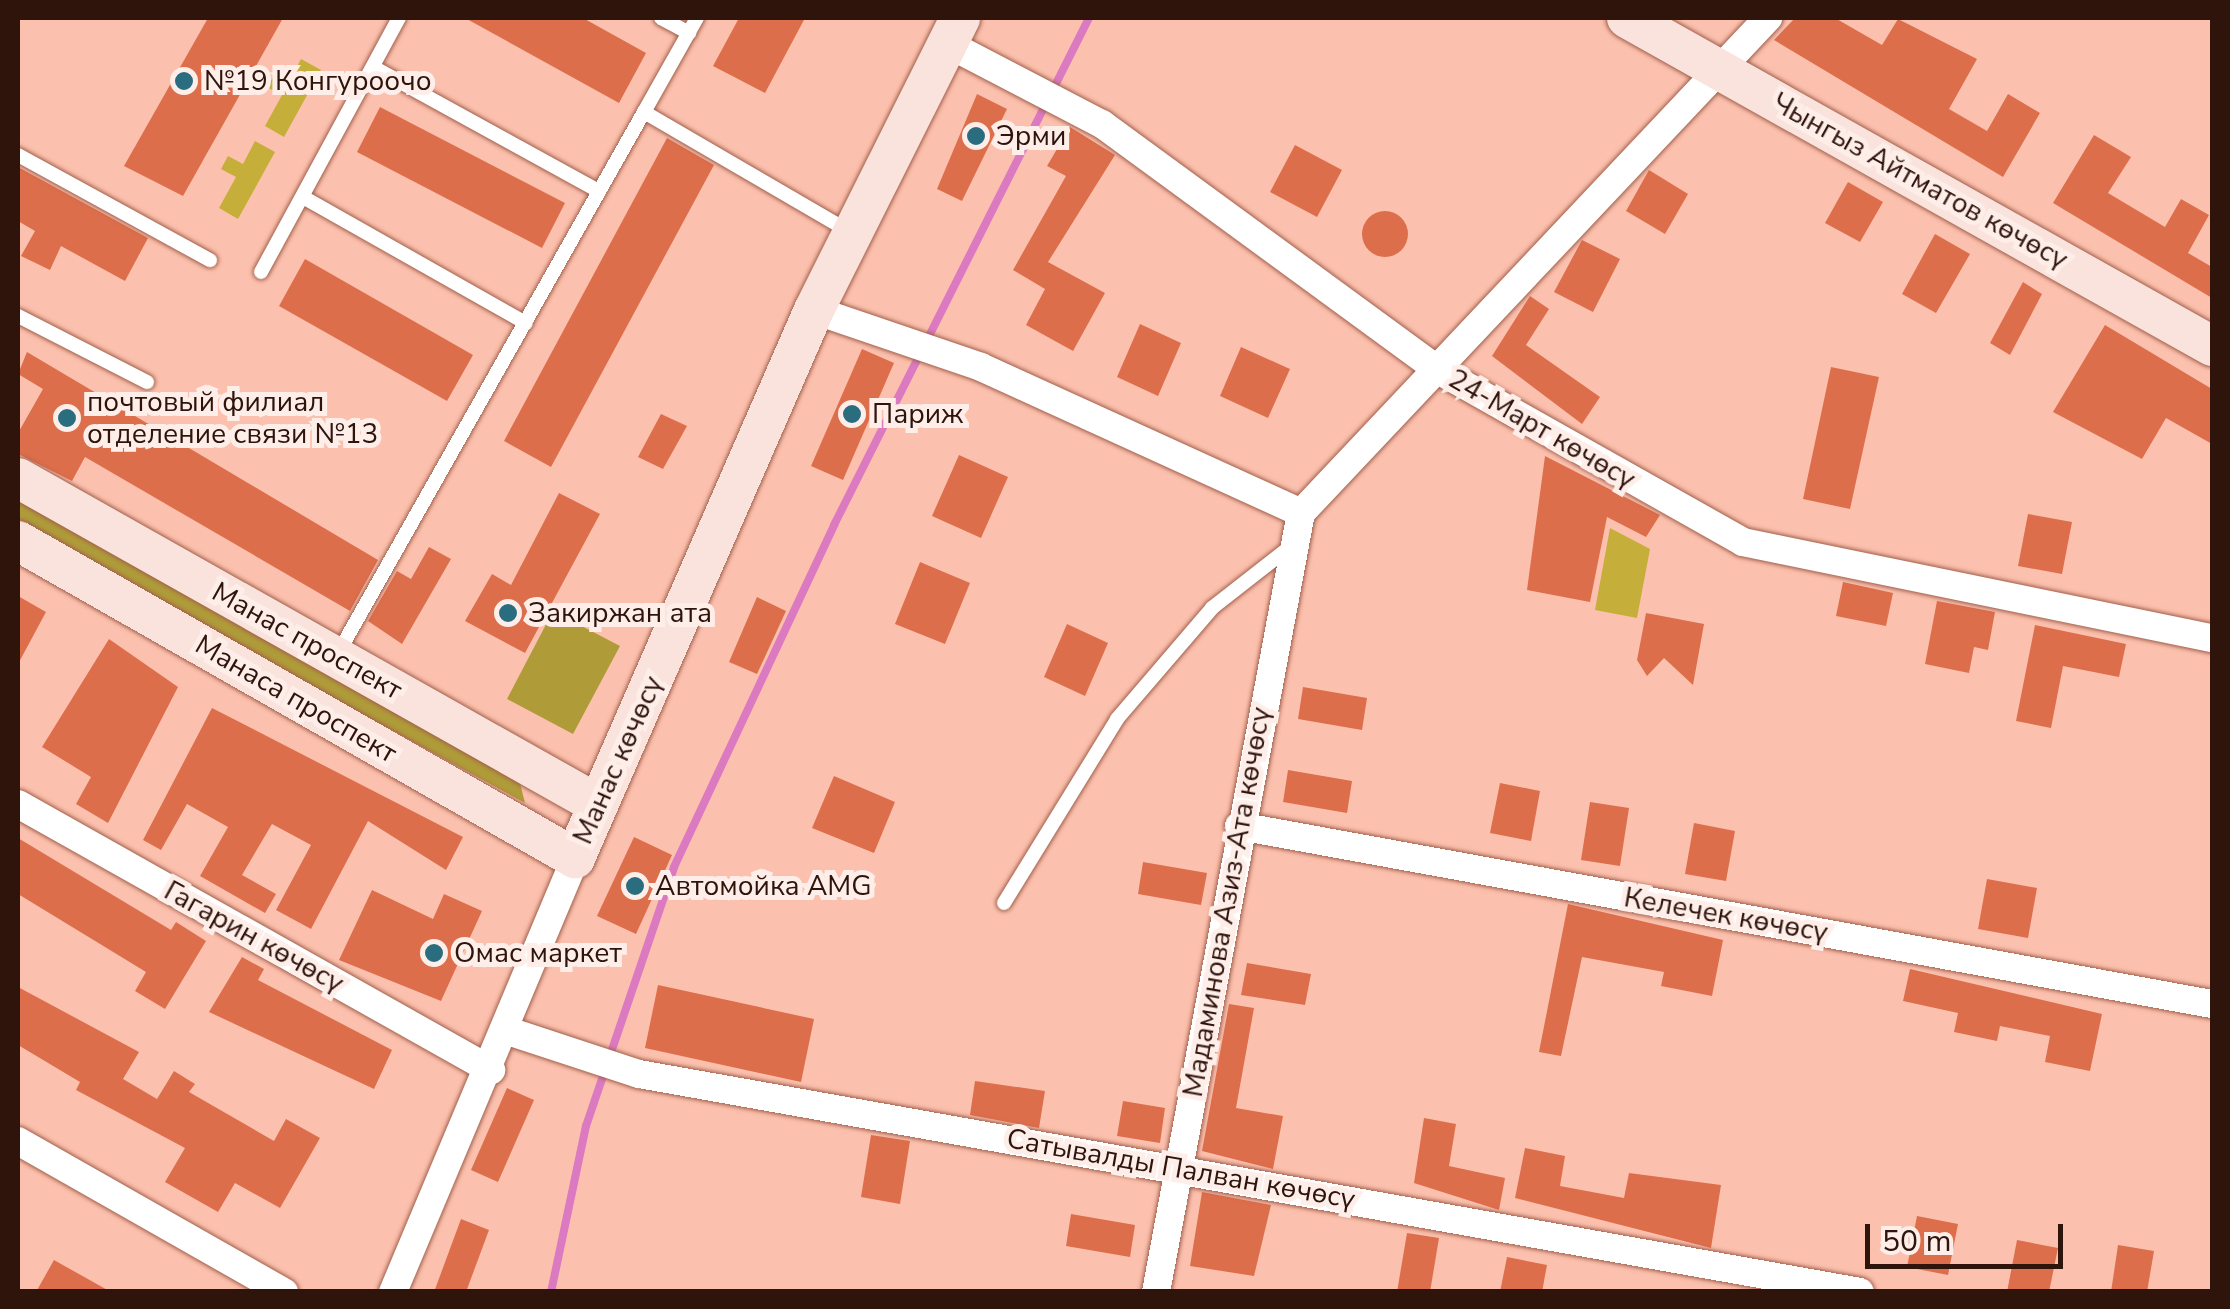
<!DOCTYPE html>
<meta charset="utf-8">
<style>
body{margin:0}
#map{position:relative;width:2230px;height:1309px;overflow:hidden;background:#fcc1ae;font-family:"Nunito Sans",sans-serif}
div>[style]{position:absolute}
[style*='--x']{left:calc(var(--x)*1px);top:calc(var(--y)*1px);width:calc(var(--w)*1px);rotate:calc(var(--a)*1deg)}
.green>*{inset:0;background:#c5ae3a}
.forest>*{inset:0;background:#af9c39}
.stream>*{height:8px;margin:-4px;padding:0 4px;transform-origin:4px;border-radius:4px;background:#db7ac1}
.building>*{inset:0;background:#dd6e4b}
.round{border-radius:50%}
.roads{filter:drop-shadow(0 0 2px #a15f4b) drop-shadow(0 0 2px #a15f4b)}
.lane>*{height:14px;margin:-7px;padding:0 7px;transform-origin:7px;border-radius:7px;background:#fff}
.street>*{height:28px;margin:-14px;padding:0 14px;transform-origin:14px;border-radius:14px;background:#fff}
.secondary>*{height:40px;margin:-20px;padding:0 20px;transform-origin:20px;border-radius:20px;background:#fae3dc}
.dots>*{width:28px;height:28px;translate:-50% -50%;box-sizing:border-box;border:5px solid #feeee9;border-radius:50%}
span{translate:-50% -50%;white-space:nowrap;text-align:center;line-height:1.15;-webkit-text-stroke:10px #feeee9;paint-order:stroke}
.poi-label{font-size:28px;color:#2f140c}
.left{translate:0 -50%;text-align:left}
.street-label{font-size:28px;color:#2f140c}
.frame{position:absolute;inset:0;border:20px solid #2f140c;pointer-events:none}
.scale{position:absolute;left:1865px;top:1224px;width:198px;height:45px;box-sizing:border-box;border:5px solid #2f140c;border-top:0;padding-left:12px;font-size:30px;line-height:35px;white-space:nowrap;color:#2f140c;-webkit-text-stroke:8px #feeee9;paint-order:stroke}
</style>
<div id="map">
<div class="green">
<i style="clip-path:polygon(301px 59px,321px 70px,284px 137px,265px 126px,282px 95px,267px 87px,275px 74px,289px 82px)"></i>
<i style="clip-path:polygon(255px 141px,275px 152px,238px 219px,219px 208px,236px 177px,221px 169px,228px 156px,243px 164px)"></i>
<i style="clip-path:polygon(1610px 528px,1650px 549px,1637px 618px,1595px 610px)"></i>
</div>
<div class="forest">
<i style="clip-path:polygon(18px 500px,520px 783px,525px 803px,18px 526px)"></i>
<i style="clip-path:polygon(553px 611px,620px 646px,573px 734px,507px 699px)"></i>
</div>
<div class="stream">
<i style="--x:551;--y:1292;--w:170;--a:-78.1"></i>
<i style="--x:586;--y:1126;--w:274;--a:-71.2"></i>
<i style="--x:674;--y:867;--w:378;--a:-64.9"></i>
<i style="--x:834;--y:525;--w:568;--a:-63.3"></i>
</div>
<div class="building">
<i style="clip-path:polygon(208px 18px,283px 18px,183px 196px,124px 166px)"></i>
<i style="clip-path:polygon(465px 18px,583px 18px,646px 53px,619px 103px)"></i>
<i style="clip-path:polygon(739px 18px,805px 18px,765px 93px,713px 66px)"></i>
<i style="clip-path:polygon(1795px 18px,1835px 18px,1882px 45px,1898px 19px,1977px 59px,1949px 109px,1987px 131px,2008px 94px,2040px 113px,2003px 177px,1774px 40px)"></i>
<i style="clip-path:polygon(977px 94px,1007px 109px,962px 201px,937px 189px)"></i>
<i style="clip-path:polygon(380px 107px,565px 203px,542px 248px,357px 152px)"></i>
<i style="clip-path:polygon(1070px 127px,1115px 155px,1048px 262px,1105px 293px,1073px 351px,1026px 325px,1045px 289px,1013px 270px,1066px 176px,1047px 166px)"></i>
<i style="clip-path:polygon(2094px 135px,2131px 157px,2108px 193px,2165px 227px,2181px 199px,2209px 215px,2188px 253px,2212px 267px,2212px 298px,2053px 203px)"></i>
<i style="clip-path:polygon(667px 138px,714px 165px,551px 467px,504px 441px)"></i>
<i style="clip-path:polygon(1295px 145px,1342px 170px,1317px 217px,1270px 192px)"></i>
<i style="clip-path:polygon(18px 167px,148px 238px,125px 281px,61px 246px,50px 270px,21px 256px,35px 231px,18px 221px)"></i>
<i style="clip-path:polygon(1649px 170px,1688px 194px,1665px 234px,1626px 211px)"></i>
<i style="clip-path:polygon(1848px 182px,1883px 202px,1860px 242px,1825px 223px)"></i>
<i class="round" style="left:1362px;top:211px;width:46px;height:46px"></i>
<i style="clip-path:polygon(1935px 234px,1970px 254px,1936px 313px,1902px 294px)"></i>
<i style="clip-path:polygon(1582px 240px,1620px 259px,1593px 312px,1554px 292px)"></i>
<i style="clip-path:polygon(305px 259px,473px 355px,447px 401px,279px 306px)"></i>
<i style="clip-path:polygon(2023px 282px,2042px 294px,2010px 355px,1990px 343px)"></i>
<i style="clip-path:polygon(1530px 296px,1549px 309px,1526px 345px,1600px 397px,1582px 424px,1492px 356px)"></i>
<i style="clip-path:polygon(1140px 324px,1181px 343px,1158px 396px,1117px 377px)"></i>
<i style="clip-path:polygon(2105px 325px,2212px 389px,2212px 444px,2166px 418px,2142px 459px,2053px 412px)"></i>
<i style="clip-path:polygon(1241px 347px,1290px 369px,1268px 418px,1220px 396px)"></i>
<i style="clip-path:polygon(862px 349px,894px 363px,843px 480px,811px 466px)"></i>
<i style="clip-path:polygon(27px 352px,378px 560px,350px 611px,85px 457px,72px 481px,18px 454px,18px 433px,43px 389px,18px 374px)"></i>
<i style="clip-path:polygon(1831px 367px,1879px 377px,1850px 509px,1803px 499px)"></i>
<i style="clip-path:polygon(661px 414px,687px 426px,663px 469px,638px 457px)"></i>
<i style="clip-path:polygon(959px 455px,1008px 477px,981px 538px,932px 516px)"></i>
<i style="clip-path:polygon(1545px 456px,1660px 515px,1646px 537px,1607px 517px,1590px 602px,1527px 590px)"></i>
<i style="clip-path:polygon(559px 493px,600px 514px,525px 653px,465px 621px,492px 574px,511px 585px)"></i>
<i style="clip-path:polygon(2028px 514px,2072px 522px,2062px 574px,2018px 566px)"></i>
<i style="clip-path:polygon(429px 547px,451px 559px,402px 644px,368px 621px,397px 571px,411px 579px)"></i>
<i style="clip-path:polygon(920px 562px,970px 583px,945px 644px,895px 624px)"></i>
<i style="clip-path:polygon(1843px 582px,1893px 593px,1886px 626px,1836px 616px)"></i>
<i style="clip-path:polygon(18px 596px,46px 612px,18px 664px)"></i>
<i style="clip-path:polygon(757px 597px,786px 611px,757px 674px,729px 662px)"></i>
<i style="clip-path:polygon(1937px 601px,1995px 612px,1988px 650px,1974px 647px,1969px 673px,1925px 664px)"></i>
<i style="clip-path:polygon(1646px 613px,1704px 624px,1693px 685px,1664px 658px,1647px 676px,1637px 660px)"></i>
<i style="clip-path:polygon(1067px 624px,1108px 643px,1085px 696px,1044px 677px)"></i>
<i style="clip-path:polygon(2035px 625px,2126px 644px,2119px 677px,2063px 666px,2051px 728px,2016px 721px)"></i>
<i style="clip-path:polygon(109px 639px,178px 687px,108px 823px,76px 804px,91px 777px,42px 747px)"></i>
<i style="clip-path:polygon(1303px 687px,1367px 698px,1362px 730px,1298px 719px)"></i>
<i style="clip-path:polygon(212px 708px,463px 837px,446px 870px,368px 821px,311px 929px,276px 910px,311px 845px,272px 824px,242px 875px,276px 894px,265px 913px,200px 876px,228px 827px,187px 804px,161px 850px,143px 840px)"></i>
<i style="clip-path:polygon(1288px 770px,1352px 781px,1347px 813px,1283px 802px)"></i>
<i style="clip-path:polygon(834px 776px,895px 802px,874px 853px,812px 828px)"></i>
<i style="clip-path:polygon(1500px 783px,1540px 791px,1531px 841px,1490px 833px)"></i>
<i style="clip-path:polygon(1590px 802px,1629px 808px,1620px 866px,1581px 860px)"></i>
<i style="clip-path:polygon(1694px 823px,1735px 831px,1726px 881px,1685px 874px)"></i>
<i style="clip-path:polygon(634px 837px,672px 855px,636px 934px,597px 916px)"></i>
<i style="clip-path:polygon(18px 838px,171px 930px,176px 922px,206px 941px,165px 1009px,135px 991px,146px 972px,18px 894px)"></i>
<i style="clip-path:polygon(1143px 862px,1207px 873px,1201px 905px,1138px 894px)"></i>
<i style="clip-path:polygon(1987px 879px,2037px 888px,2028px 938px,1978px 929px)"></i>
<i style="clip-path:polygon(372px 890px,433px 919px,444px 894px,482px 911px,441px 1001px,339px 960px)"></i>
<i style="clip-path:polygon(1568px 904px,1723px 940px,1712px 996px,1661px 986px,1664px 972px,1582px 957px,1561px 1056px,1539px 1052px)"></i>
<i style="clip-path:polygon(242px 957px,264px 969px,258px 980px,392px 1050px,374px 1089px,209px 1012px)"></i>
<i style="clip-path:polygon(1247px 963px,1311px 974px,1305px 1005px,1241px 995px)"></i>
<i style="clip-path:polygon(1910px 969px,2102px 1014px,2090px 1071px,2045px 1062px,2050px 1036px,2000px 1026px,1997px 1041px,1954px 1032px,1958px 1013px,1903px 1001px)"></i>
<i style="clip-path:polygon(658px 985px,814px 1019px,801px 1082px,645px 1048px)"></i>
<i style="clip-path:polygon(18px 987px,139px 1052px,123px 1079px,157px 1099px,174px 1071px,195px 1084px,189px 1092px,274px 1141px,286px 1119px,320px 1138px,280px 1208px,235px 1183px,218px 1212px,165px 1182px,185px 1148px,76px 1090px,80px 1082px,18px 1045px)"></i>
<i style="clip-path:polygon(1229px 1004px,1254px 1008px,1236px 1108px,1283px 1116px,1273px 1169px,1202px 1151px)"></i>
<i style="clip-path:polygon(975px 1081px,1045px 1091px,1039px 1128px,970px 1115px)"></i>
<i style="clip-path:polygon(507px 1088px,534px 1100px,498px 1182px,471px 1170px)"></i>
<i style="clip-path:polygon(1123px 1101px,1165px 1108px,1160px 1143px,1117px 1136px)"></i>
<i style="clip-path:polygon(1424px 1118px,1456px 1124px,1449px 1166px,1505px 1178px,1499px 1210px,1414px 1183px)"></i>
<i style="clip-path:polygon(871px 1135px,910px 1141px,900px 1204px,861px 1197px)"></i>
<i style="clip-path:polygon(1525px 1148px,1565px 1156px,1560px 1186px,1624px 1198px,1629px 1173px,1721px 1185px,1711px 1248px,1515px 1198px)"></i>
<i style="clip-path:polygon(1202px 1192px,1271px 1205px,1254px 1276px,1190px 1266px)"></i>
<i style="clip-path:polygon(1071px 1214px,1135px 1225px,1130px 1257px,1066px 1246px)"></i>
<i style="clip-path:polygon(1917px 1216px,1958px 1224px,1948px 1275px,1907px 1267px)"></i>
<i style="clip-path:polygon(461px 1219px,489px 1230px,466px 1292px,434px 1292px)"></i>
<i style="clip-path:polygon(1407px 1233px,1439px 1238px,1430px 1292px,1397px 1292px)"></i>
<i style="clip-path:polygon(2017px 1240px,2058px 1248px,2049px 1292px,2007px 1292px)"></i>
<i style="clip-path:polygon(2118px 1245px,2154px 1251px,2147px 1292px,2111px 1292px)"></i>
<i style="clip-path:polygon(1507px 1257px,1547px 1265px,1542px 1292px,1500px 1292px)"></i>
<i style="clip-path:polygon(54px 1260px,111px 1292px,36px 1292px)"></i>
</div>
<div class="roads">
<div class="lane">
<i style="--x:661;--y:18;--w:32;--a:28"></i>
<i style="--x:373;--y:67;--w:258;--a:28.8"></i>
<i style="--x:644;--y:112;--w:108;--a:-60.6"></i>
<i style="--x:18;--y:155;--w:219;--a:28.7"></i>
<i style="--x:303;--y:197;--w:256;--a:29.5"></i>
<i style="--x:261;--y:272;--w:289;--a:-61.5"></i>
<i style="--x:18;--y:316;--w:145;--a:27.1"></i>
<i style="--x:337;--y:655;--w:624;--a:-60.52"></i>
<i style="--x:644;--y:112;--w:238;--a:30.2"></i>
<i style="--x:1004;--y:903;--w:216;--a:-58.4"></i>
<i style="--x:1117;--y:719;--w:146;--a:-49.4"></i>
<i style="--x:1212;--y:608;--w:105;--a:-38.1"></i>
</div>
<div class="street">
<i style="--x:948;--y:44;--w:174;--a:27.5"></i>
<i style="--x:1102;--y:124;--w:416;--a:36.2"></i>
<i style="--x:1438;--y:370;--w:350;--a:29.4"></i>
<i style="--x:1743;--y:542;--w:479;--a:11.6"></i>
<i style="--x:814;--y:310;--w:176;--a:18.8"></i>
<i style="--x:981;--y:367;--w:352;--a:24.5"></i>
<i style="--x:1301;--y:513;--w:681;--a:-46.67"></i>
<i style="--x:18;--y:804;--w:543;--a:29.35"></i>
<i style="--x:1239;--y:826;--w:989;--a:10.37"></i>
<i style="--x:508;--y:1031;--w:138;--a:18.2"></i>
<i style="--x:639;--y:1074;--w:1240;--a:10.12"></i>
<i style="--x:18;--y:1141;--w:306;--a:29.6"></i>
<i style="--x:393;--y:1292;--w:471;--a:-67.2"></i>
<i style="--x:1156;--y:1292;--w:792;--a:-79.46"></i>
</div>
<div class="secondary">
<i style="--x:1627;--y:18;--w:671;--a:29.28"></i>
<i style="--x:18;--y:478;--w:664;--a:29.38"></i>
<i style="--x:18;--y:541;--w:641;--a:29.65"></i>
<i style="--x:575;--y:858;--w:598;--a:-66.44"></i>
<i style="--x:814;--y:310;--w:326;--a:-63.4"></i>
</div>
</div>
<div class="dots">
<i style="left:184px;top:81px;background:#2a6d7f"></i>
<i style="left:976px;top:136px;background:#2a6d7f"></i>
<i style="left:852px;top:414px;background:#2a6d7f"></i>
<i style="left:67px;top:418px;background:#2a6d7f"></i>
<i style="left:508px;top:613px;background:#2a6d7f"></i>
<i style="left:635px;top:886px;background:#2a6d7f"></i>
<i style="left:434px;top:953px;background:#2a6d7f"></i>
</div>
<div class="poi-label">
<span class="left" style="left:204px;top:81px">№19 Конгуроочо</span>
<span class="left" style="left:996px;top:136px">Эрми</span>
<span class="left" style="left:87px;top:418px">почтовый филиал<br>отделение связи №13</span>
<span class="left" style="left:872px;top:414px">Париж</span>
<span class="left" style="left:528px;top:613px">Закиржан ата</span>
<span class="left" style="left:655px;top:886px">Автомойка AMG</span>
<span class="left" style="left:454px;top:953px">Омас маркет</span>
</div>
<div class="street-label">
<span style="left:1920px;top:181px;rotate:29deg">Чынгыз Айтматов көчөсү</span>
<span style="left:1542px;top:429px;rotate:30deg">24-Март көчөсү</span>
<span style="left:307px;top:641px;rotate:29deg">Манас проспект</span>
<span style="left:296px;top:699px;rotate:30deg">Манаса проспект</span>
<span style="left:618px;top:760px;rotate:-66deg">Манас көчөсү</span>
<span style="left:1227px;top:902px;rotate:-80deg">Мадаминова Азиз-Ата көчөсү</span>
<span style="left:1726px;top:915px;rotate:10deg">Келечек көчөсү</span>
<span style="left:254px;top:937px;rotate:29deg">Гагарин көчөсү</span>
<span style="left:1181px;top:1169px;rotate:10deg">Сатывалды Палван көчөсү</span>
</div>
<div class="frame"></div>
<div class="scale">50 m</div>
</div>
